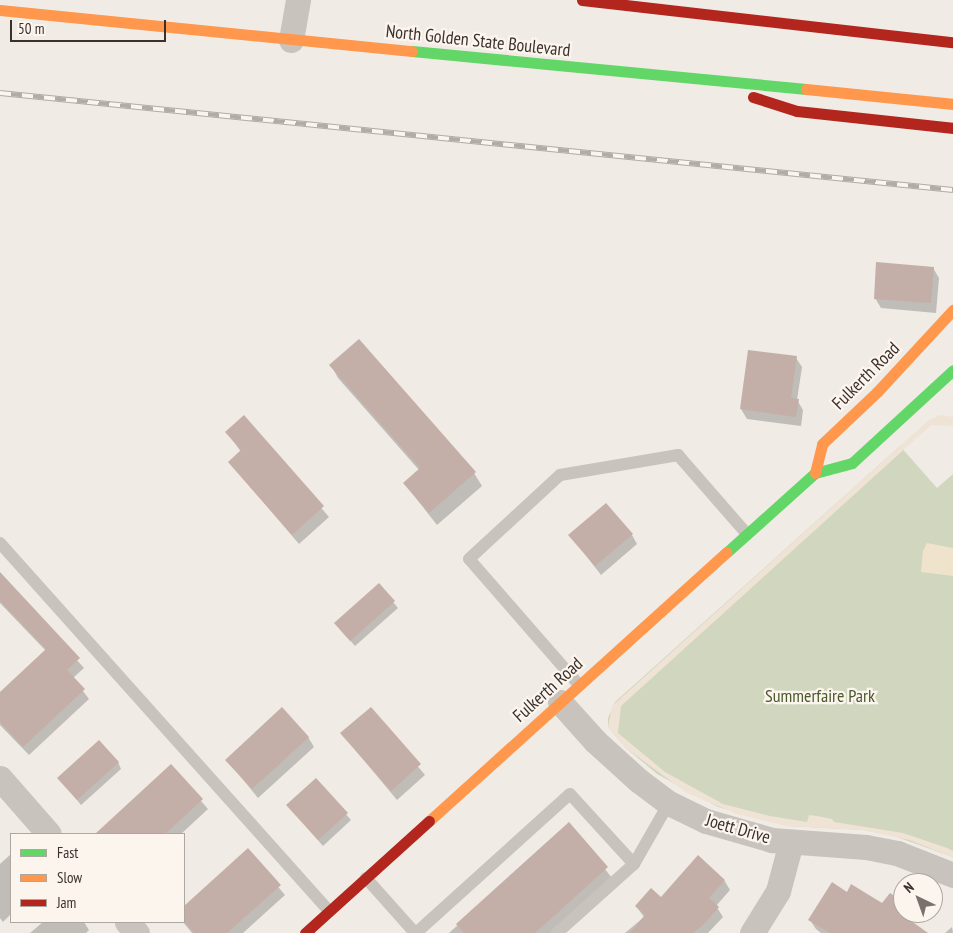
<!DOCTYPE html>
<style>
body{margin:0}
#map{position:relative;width:953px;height:933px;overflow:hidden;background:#f0ebe5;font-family:"PT Sans Narrow",sans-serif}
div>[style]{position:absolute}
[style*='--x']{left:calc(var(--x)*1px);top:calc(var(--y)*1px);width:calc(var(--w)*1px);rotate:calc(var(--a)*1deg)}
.green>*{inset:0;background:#d1d6bf}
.sand>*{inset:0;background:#efe3cc}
.plaza>*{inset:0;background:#eee3d5}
.shadow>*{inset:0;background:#0003}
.building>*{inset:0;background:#c3afa7}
.lane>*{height:12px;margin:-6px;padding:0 6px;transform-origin:6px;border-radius:6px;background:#c9c3be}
.street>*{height:25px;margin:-12.5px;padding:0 12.5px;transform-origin:12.5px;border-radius:12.5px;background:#c9c3be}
.fast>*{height:11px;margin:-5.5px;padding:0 5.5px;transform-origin:5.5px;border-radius:5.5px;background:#63d668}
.slow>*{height:11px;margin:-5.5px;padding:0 5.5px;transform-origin:5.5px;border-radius:5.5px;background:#ff974d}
.jam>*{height:11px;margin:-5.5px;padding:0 5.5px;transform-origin:5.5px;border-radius:5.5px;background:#b3261e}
.rail>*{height:5.5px;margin-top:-2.75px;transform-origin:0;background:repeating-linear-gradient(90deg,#fbf5ee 0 11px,#b1aca8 0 22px);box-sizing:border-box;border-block:1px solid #b1aca8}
span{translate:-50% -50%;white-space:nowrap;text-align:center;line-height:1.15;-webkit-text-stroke:4.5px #fbf5ee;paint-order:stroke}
.street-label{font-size:18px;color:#3b302b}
.park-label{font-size:18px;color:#4a5a2e}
.legend{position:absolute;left:10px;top:833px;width:175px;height:90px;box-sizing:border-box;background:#fbf5ee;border:1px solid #aea6a0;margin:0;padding:6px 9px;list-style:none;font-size:15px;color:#3b302b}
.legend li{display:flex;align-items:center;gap:10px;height:25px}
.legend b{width:25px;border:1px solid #aea6a0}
.north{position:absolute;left:893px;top:873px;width:50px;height:50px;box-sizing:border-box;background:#fbf5ee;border:1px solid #aea6a0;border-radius:50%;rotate:318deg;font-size:14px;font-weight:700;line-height:20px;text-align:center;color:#3b302b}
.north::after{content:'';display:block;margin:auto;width:18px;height:22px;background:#7a716c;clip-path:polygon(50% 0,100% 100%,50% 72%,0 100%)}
.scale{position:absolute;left:10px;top:20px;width:156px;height:22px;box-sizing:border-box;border:2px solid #3b302b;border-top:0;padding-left:6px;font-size:15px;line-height:18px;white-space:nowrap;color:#3b302b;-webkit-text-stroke:4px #fbf5ee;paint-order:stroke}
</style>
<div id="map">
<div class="green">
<i style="clip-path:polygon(900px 446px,937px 488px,953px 474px,953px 857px,894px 836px,864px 830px,787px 826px,718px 807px,657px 774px,626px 748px,608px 727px,608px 718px,615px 702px)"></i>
</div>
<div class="sand">
<i style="clip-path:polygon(927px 543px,953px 548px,953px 576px,921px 572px,923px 551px)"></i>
</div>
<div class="plaza">
<i style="clip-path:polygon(940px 415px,953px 417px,953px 426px,931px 425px,621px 706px,618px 733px,665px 772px,723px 804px,770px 816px,807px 822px,809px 815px,817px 816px,832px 819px,834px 822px,903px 833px,947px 848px,953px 851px,953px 857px,909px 840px,864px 830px,787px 826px,737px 814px,687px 793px,626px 748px,608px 727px,612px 706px,900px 446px,929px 420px)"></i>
</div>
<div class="shadow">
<i style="clip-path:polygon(933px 268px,939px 278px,936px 313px,881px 308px,875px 298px)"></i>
<i style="clip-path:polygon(796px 358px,802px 367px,797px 400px,803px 410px,801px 426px,747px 419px,741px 409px)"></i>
<i style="clip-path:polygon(331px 365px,474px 473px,482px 486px,437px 525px,404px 483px,419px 470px,338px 378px)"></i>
<i style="clip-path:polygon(244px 417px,329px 517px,299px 544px,229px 462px,241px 452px,227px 432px)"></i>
<i style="clip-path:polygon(570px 535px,632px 535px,637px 544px,601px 575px)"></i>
<i style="clip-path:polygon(0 574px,84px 668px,73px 678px,89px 699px,29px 755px,0 725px,0 694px,46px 651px,0 603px)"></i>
<i style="clip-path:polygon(379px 585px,398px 608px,355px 646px,340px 629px)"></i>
<i style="clip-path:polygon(370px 709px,425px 775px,397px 800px,342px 734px)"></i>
<i style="clip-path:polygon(308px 737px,314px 747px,258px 798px,227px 760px)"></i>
<i style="clip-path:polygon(118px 762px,121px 769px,81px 805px,59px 778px)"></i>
<i style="clip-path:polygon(171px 766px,208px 809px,181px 834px,105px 834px,102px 829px)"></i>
<i style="clip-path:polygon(316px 780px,351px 820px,323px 846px,288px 806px)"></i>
<i style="clip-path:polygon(569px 824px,612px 878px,551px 933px,449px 933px)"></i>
<i style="clip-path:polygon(247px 850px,285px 895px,243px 933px,192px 933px,183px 922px,184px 908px)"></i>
<i style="clip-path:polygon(11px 854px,11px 914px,3px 922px,0 918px,0 864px)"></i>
<i style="clip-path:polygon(724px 880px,730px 890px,716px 906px,723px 917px,708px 933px,625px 933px,644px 917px,636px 906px)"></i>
<i style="clip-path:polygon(847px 893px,883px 905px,903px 904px,903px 913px,910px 914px,907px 919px,926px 933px,821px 933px,816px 929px,810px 920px)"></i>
<i style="clip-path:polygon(43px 922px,84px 922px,89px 930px,86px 933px,30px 933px)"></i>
<i style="clip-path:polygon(952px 927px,953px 933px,945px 933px)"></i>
</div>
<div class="building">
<i style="clip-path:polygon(876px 262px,934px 267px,931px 303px,874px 299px)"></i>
<i style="clip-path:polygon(359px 339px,476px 472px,429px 513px,403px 483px,420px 468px,329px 365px)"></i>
<i style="clip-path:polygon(748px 350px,797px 356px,791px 398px,799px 399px,796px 417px,740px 409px)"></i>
<i style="clip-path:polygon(244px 415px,324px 506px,292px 535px,228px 462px,241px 450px,225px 432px)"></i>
<i style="clip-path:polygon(606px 503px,633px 534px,595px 566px,568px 535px)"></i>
<i style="clip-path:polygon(0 572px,80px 658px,67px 670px,85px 689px,23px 747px,0 722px,0 692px,46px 649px,0 601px)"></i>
<i style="clip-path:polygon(379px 583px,395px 601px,350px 641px,334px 623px)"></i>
<i style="clip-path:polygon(282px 707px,309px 737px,252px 789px,225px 760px)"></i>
<i style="clip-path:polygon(371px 707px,421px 764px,391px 791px,340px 733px)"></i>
<i style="clip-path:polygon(99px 740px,119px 762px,77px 800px,57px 778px)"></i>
<i style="clip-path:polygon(171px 764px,203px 799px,165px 834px,95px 834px)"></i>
<i style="clip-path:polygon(316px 778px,348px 813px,318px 840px,286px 805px)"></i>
<i style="clip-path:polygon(569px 822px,608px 867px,535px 933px,464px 933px,456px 924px)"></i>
<i style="clip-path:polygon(248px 848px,281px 885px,227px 933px,194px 933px,184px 921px,184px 906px)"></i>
<i style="clip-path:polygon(698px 855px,725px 880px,709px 898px,719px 907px,705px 923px,693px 933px,630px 933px,645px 915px,635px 906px,651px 888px,661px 897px)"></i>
<i style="clip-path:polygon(832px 882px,847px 892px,851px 884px,882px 903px,890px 893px,903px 902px,903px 915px,928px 933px,830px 933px,808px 920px)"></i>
</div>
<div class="lane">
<i style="--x:0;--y:543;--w:494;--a:48.2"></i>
<i style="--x:579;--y:685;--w:167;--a:-131.1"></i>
<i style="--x:469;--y:559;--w:124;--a:-42.7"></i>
<i style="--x:560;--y:475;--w:120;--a:-9.6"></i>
<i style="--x:678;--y:455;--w:105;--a:48.9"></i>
<i style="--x:366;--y:878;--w:74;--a:48.3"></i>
<i style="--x:416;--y:933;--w:207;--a:-42.1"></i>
<i style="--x:570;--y:794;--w:95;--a:47.6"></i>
<i style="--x:557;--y:933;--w:103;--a:-41.9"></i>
<i style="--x:634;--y:864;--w:70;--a:-60.2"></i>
</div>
<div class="street">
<i style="--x:291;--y:40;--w:41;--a:-80.1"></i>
<i style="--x:560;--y:702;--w:52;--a:48.1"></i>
<i style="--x:595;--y:741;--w:58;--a:42.2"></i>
<i style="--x:638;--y:780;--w:39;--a:37"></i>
<i style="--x:669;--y:803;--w:41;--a:25.9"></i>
<i style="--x:706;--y:821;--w:69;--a:16.1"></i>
<i style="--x:772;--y:840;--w:94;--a:4.3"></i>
<i style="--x:866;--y:847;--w:32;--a:11"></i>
<i style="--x:897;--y:853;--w:60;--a:21.4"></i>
<i style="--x:0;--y:778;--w:74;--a:48.8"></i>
<i style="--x:127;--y:922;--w:15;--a:48"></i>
<i style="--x:752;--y:933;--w:49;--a:-58.2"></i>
<i style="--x:778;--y:891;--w:51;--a:-75.1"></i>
</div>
<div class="fast">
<i style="--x:412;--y:51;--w:396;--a:5.5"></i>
<i style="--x:727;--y:552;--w:118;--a:-41.9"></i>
<i style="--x:815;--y:473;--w:38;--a:-15"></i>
<i style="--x:852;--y:463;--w:137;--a:-42.6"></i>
</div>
<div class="slow">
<i style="--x:0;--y:10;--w:414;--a:5.7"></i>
<i style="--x:806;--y:89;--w:148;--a:5.8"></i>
<i style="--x:815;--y:473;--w:30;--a:-76"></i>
<i style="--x:822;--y:444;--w:76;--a:-43.4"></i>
<i style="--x:877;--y:392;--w:112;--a:-47.2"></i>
<i style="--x:429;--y:821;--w:401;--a:-42.1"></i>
</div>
<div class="jam">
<i style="--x:582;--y:0;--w:373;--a:6.5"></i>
<i style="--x:753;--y:97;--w:46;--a:17.7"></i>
<i style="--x:797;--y:111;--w:157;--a:6.2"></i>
<i style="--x:305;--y:933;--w:167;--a:-42.1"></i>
</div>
<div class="rail">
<i style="--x:0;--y:93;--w:958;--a:5.81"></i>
</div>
<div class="street-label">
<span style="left:478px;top:41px;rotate:6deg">North Golden State Boulevard</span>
<span style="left:866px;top:376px;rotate:-45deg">Fulkerth Road</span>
<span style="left:548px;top:690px;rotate:-42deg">Fulkerth Road</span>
<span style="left:738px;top:829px;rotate:16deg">Joett Drive</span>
</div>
<div class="park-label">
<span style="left:820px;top:696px">Summerfaire Park</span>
</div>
<ul class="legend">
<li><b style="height:6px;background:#63d668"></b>Fast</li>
<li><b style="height:6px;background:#ff974d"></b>Slow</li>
<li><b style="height:6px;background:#b3261e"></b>Jam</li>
</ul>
<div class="north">N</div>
<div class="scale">50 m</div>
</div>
